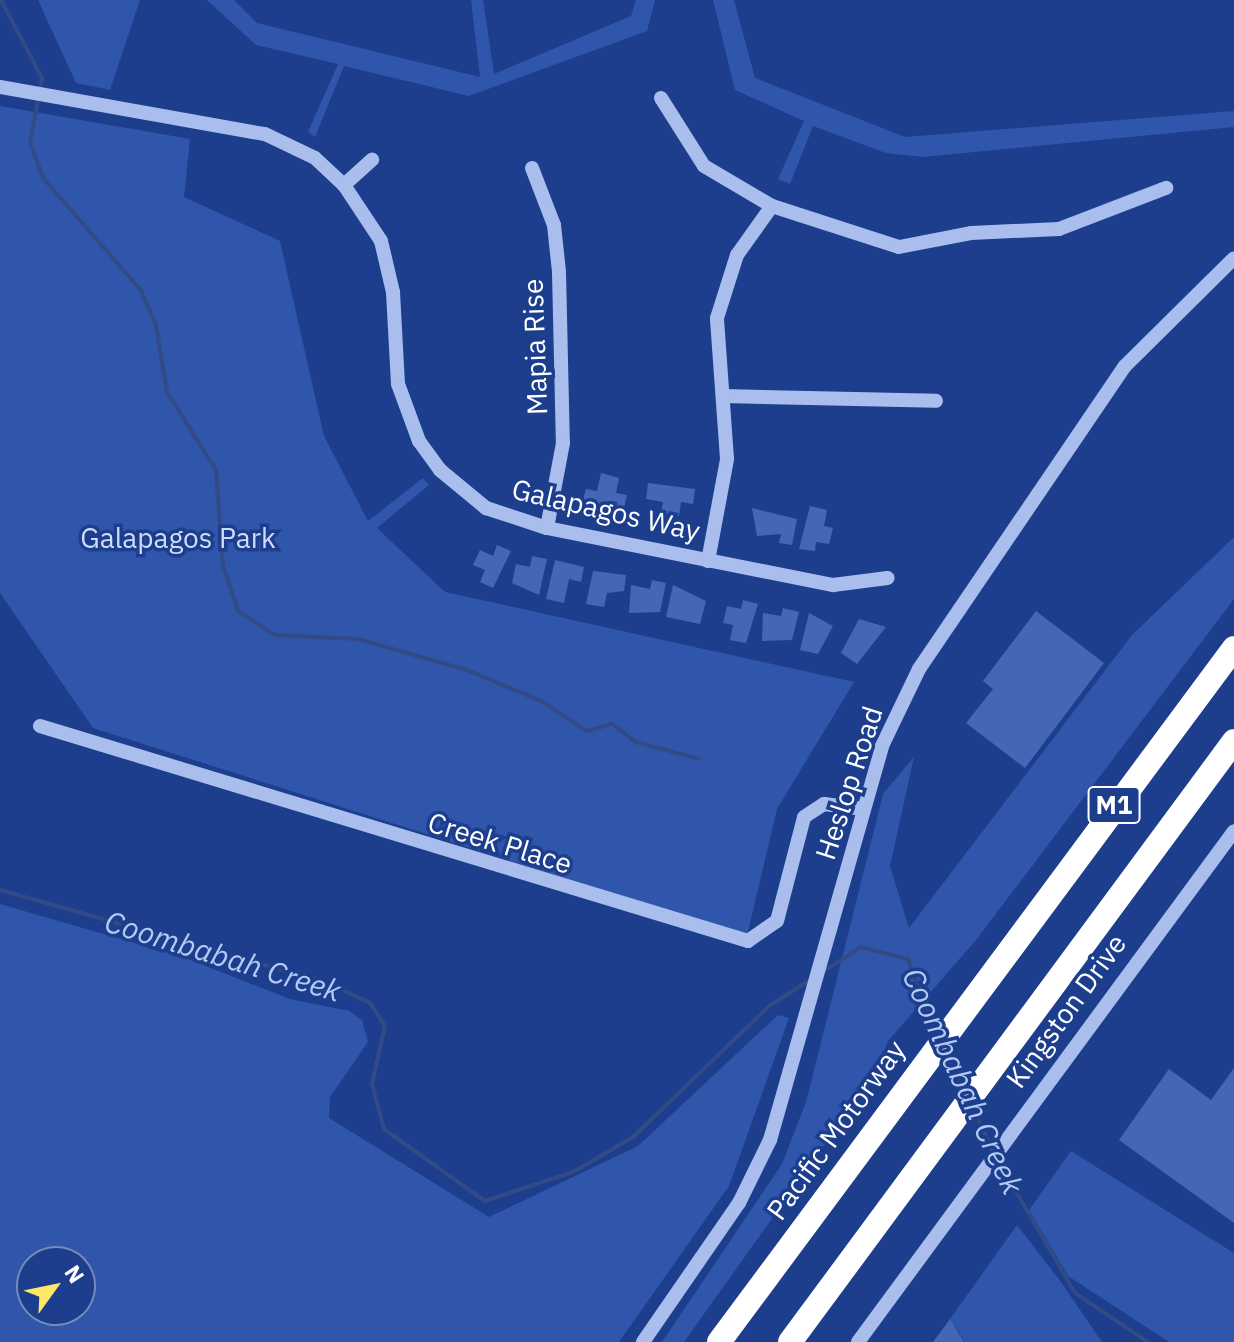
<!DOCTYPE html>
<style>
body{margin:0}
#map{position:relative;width:1234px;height:1342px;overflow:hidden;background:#1c3e8d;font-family:"IBM Plex Sans",sans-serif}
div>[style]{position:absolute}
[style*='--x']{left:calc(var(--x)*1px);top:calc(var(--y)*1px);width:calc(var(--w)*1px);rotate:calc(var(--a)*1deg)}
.green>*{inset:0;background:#2f56ab}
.stream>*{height:4px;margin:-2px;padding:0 2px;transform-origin:2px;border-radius:2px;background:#324b86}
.building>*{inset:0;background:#4467b5}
.minor>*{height:14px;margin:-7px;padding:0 7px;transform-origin:7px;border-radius:7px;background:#a9beed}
.highway>*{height:24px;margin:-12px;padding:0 12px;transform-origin:12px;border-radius:12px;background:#fff}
span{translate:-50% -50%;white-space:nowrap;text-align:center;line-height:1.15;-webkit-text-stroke:7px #1c3e8d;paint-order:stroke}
.shield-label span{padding:2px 6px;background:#1c3e8d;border:2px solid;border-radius:6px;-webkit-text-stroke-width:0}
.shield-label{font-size:26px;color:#fff;font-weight:700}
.street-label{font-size:28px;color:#fff}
.park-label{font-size:28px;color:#cedcfa}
.water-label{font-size:30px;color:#b4c9f4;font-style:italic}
.north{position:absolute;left:16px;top:1246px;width:80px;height:80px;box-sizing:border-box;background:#1c3e8d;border:2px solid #778bbb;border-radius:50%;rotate:57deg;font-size:22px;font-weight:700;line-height:32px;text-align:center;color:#fff}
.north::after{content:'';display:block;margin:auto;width:28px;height:36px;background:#fee766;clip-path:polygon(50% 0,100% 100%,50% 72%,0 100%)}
</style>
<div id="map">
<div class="green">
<i style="clip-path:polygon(38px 0,140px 0,110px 90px,76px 83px)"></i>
<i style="clip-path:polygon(207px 0,234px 0,257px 23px,480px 77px,471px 0,483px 0,494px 74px,631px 16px,636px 0,655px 0,647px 31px,469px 96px,344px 66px,315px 137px,308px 132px,338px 64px,256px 45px)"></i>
<i style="clip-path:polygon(713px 0,734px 0,755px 78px,905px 137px,1234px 111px,1234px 127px,923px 157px,886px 153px,813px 126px,790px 184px,778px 179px,804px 121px,735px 90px)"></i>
<i style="clip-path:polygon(0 106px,190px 139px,184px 197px,280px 241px,324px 436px,368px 521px,423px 478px,429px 485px,377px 528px,445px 592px,854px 682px,777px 809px,747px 936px,93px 728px,0 593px)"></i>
<i style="clip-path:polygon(1234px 537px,1234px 599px,976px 940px,888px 1041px,878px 1070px,684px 1342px,662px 1342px,782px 1164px,806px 1102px,883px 794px,914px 757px,890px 866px,909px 928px,1132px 635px)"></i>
<i style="clip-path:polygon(evenodd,0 904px,183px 957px,290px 999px,349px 1011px,362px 1020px,368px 1042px,330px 1097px,329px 1118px,489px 1217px,638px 1146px,778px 1015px,789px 1018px,729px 1186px,619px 1342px,0 1342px,0 904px,32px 1262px,80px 1262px,80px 1310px,32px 1310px,32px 1262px)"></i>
<i style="clip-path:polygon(1071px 1151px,1234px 1253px,1234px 1342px,1169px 1342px,1068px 1276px,1029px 1210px)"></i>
<i style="clip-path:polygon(1017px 1225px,1061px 1282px,1102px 1342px,965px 1342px,950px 1319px)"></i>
</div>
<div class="stream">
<i style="--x:1;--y:0;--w:88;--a:62.3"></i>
<i style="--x:42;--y:78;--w:65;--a:100.6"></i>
<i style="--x:30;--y:142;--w:38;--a:70"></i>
<i style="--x:43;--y:178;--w:147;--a:48.9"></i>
<i style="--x:140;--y:289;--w:39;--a:66"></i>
<i style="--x:156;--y:325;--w:68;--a:80.7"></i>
<i style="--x:167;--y:392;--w:92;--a:57.9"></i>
<i style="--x:216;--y:470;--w:95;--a:85.8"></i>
<i style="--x:223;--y:565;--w:48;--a:71.9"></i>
<i style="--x:238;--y:611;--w:44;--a:33"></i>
<i style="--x:275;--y:635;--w:83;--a:2.8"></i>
<i style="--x:358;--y:639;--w:113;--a:15.9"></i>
<i style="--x:467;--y:670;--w:80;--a:22.7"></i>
<i style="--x:541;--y:701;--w:55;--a:33.1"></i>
<i style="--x:587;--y:731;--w:26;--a:-16"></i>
<i style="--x:612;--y:724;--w:30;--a:37"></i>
<i style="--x:636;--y:742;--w:65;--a:15.1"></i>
<i style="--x:0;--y:890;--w:339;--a:15.8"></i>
<i style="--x:326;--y:982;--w:49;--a:25.5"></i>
<i style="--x:370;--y:1003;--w:27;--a:57"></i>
<i style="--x:385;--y:1026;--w:59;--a:102.6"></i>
<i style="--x:372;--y:1084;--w:47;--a:75.1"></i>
<i style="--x:384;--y:1129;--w:124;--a:35.5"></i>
<i style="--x:485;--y:1201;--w:93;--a:-18.2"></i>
<i style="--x:573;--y:1172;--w:69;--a:-30.3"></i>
<i style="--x:633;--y:1137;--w:189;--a:-43.9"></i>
<i style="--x:769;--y:1006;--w:49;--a:-32.4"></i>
<i style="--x:824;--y:971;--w:44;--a:-33"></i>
<i style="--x:861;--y:947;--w:49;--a:14.3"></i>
<i style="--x:908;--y:959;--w:82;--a:69.4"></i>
<i style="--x:944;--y:1051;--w:43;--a:64"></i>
<i style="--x:973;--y:1108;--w:47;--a:65.1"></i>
<i style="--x:997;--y:1159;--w:155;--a:59.8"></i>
<i style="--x:1075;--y:1293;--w:88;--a:33.9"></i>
</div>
<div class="building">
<i style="clip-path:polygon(601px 473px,619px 478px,616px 493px,627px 495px,623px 512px,582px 504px,586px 489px,597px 491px)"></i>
<i style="clip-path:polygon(648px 483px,695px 489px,693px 504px,681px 502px,679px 516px,661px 513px,663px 502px,646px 499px)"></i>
<i style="clip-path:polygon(810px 506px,827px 510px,824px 526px,833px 528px,829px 544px,816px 542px,815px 551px,799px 549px)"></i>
<i style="clip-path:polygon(752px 508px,797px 519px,792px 545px,779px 543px,781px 534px,757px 536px)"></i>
<i style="clip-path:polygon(497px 545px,511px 551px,493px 588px,480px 582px,485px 570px,473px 565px,480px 550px,493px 556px)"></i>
<i style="clip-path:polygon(532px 556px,547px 559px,539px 595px,512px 583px,516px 564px,530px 567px)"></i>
<i style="clip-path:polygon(555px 560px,584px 567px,581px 582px,569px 579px,564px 603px,546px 599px)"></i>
<i style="clip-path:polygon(593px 571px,626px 575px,624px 591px,607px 593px,604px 607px,586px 604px)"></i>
<i style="clip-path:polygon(652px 580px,666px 583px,660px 612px,629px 613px,631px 585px,650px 589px)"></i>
<i style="clip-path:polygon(673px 585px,706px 601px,700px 624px,666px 617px)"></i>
<i style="clip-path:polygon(743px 600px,758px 604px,746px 643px,730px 640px,733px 625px,723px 623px,727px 606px,741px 609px)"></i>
<i style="clip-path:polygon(783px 608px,799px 612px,792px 640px,762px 641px,763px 613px,781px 616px)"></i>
<i style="clip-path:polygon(1036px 611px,1104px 663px,1025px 768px,966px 723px,993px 689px,983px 681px)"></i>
<i style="clip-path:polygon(809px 613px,833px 626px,818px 654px,800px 650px)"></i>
<i style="clip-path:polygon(859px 619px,886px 627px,857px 664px,841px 653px)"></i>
<i style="clip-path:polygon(1234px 1068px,1234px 1223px,1119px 1140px,1169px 1069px,1211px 1100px)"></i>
<i style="clip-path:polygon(950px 1319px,964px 1342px,933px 1342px)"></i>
</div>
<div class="minor">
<i style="--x:0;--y:87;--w:269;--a:10.1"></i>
<i style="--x:265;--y:134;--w:55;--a:25.6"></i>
<i style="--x:315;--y:158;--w:40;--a:43"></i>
<i style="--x:344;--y:185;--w:67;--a:56.5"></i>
<i style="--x:381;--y:241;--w:52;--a:76.8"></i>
<i style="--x:393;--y:292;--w:92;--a:86.9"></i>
<i style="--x:398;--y:384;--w:61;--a:69.8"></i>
<i style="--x:419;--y:441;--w:36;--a:54"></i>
<i style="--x:440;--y:470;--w:60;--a:39.6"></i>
<i style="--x:486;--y:508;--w:64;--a:18.2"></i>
<i style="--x:547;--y:528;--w:292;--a:11.3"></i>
<i style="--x:833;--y:585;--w:55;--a:-7.3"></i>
<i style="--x:661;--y:98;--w:80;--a:57.7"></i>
<i style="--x:704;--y:166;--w:79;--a:30.5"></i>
<i style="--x:772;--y:206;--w:133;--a:17.9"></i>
<i style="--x:899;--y:247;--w:73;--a:-11"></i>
<i style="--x:971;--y:233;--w:88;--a:-2.6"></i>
<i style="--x:1059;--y:229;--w:115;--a:-21"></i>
<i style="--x:532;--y:168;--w:61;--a:68.9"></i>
<i style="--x:554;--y:225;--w:47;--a:83.9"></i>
<i style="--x:559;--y:272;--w:171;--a:88.7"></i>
<i style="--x:563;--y:443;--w:86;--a:100.7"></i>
<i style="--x:344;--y:185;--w:38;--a:-42"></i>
<i style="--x:723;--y:396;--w:213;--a:1.3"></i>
<i style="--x:708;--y:561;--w:104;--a:-79.4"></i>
<i style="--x:727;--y:459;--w:141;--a:-94.1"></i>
<i style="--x:717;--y:318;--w:66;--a:-72.4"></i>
<i style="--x:737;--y:255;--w:60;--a:-54.5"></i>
<i style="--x:40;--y:726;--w:740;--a:16.89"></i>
<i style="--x:748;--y:941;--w:35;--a:-35"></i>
<i style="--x:777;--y:921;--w:107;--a:-75.4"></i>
<i style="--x:804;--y:817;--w:24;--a:-33"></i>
<i style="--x:824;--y:804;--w:40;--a:7.1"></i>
<i style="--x:643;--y:1342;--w:169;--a:-55.4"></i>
<i style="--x:739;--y:1203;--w:70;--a:-63.8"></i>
<i style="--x:770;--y:1140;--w:410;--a:-74.1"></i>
<i style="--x:882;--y:746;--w:85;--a:-64.3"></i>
<i style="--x:919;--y:669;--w:366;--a:-55.8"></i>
<i style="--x:1125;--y:366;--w:153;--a:-44.7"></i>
<i style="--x:858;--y:1342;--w:634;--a:-53.65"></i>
</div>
<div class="highway">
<i style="--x:719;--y:1342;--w:864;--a:-53.42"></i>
<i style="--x:790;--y:1342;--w:747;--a:-53.54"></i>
</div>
<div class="shield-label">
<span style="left:1114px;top:805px">M1</span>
</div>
<div class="street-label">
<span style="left:535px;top:347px;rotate:-92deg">Mapia Rise</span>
<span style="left:606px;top:510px;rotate:13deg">Galapagos Way</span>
<span style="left:849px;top:783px;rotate:-72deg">Heslop Road</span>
<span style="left:500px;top:843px;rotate:17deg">Creek Place</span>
<span style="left:1066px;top:1011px;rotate:-54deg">Kingston Drive</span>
<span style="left:836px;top:1130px;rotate:-54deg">Pacific Motorway</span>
</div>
<div class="park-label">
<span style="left:178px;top:538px">Galapagos Park</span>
</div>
<div class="water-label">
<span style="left:223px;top:956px;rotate:17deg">Coombabah Creek</span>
<span style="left:963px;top:1081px;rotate:65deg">Coombabah Creek</span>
</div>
<div class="north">N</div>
</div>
